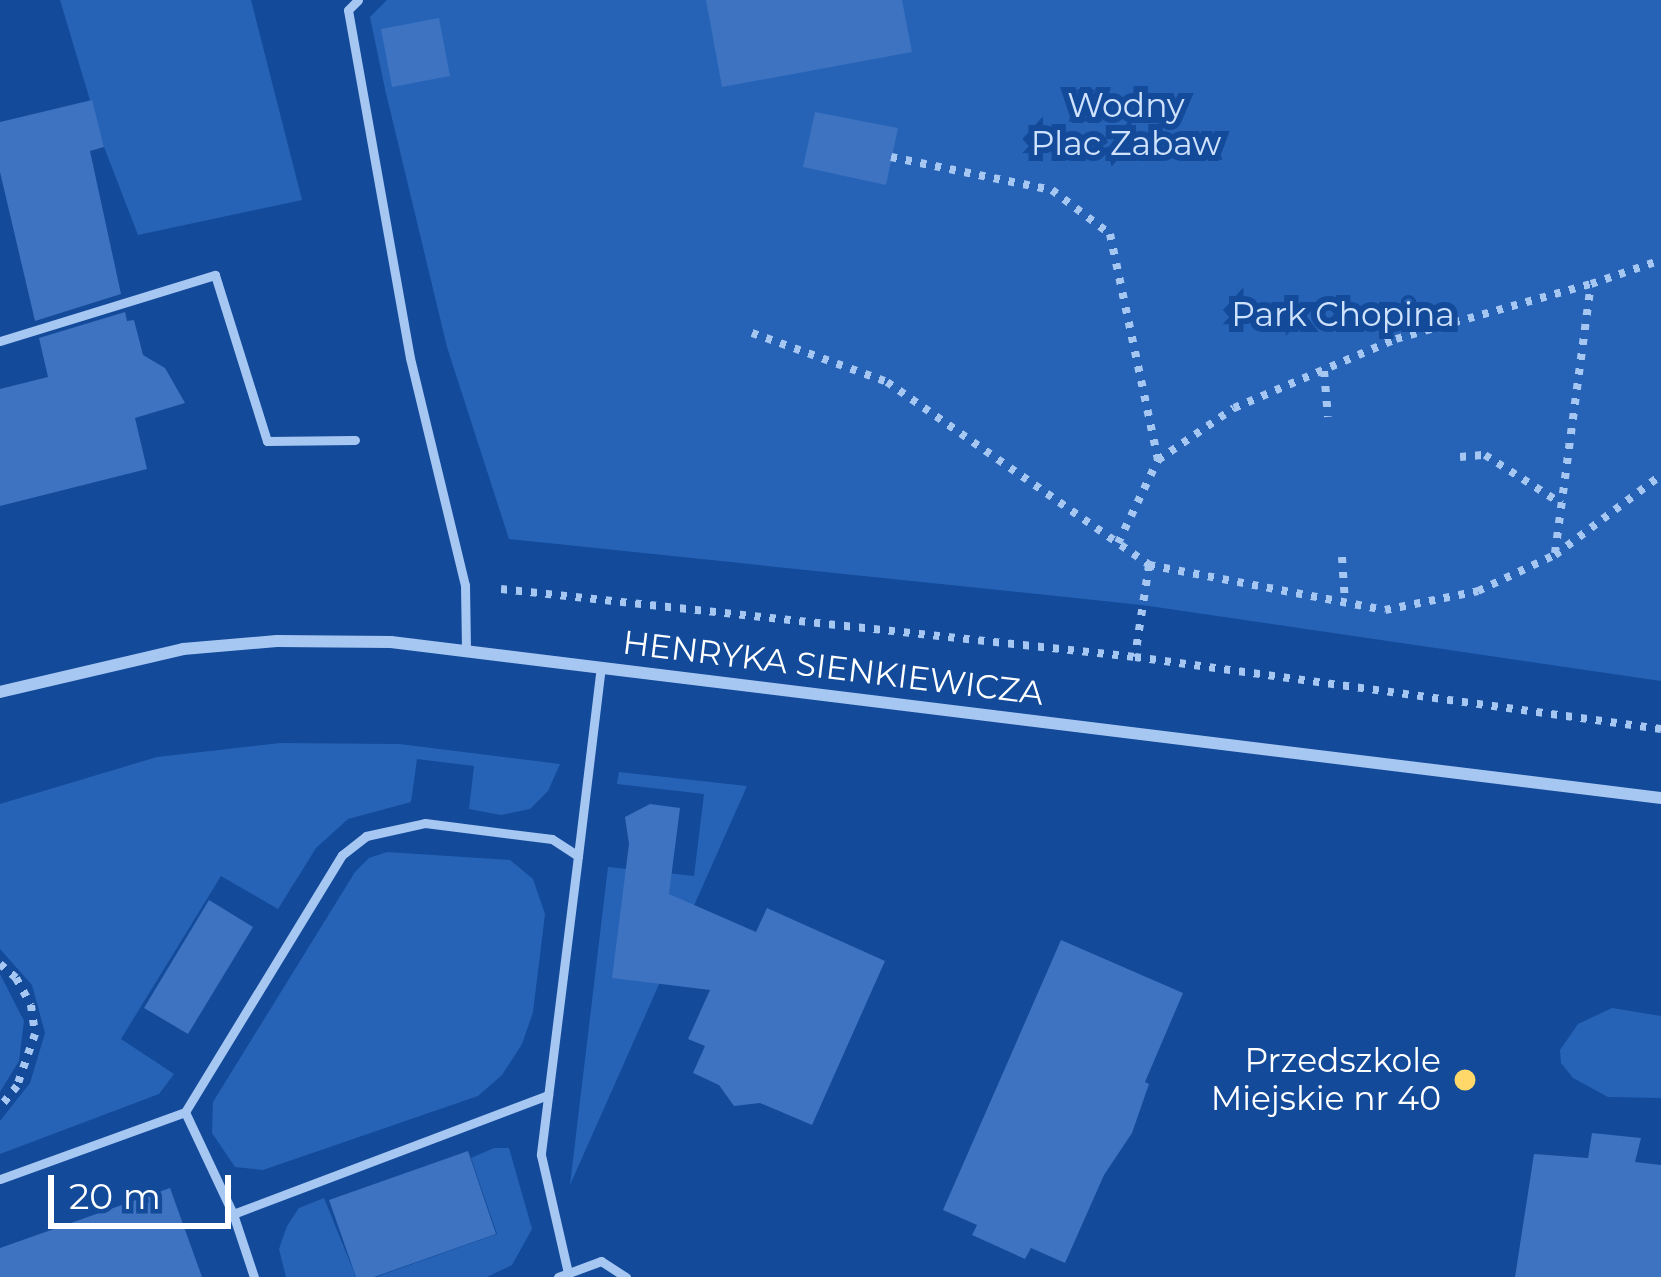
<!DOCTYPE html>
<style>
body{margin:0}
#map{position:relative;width:1661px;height:1277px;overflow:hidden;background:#134a99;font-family:Montserrat,sans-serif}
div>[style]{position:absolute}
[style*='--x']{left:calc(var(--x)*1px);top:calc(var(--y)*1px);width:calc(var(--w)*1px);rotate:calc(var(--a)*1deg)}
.green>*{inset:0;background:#2663b7}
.building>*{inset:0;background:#3d73c1}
.path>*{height:8px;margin-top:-4px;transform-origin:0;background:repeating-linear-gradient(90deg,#a7c7f3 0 6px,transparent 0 15px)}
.service>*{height:9px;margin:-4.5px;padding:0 4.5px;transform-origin:4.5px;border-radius:4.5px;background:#a7c7f3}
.minor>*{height:12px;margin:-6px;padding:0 6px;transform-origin:6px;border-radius:6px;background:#a7c7f3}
.dots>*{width:33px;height:33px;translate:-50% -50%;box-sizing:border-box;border:6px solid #134a99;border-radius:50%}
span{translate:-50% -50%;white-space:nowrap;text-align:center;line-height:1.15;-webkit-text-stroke:12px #134a99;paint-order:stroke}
.park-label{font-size:33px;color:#cfe2fd}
.street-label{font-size:33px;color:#fff}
.poi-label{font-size:33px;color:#fff}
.right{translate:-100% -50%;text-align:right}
.scale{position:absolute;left:48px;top:1175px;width:183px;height:54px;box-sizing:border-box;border:6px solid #fff;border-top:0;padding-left:15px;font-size:36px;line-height:42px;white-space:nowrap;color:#fff;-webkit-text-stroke:9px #134a99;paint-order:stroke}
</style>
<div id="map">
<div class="green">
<i style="clip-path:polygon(60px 0,251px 0,302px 200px,138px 235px,104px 147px)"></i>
<i style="clip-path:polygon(387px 0,1661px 0,1661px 681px,1142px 605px,509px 539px,447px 347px,385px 89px,370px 17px)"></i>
<i style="clip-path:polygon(280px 743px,399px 744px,560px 764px,548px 791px,530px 809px,501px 815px,469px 809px,474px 766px,417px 759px,411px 802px,348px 819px,316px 848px,278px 909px,221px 876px,121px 1039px,174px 1074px,159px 1094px,0 1154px,0 1121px,30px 1083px,45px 1033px,32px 985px,0 949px,0 804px,157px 757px)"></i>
<i style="clip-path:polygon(619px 772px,747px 786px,570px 1185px,608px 867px,694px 876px,704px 794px,617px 784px)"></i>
<i style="clip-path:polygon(387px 852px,510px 860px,533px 879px,545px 914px,533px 1012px,522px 1044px,502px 1075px,478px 1096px,263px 1170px,235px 1167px,212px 1133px,213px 1102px,355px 872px,369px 858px)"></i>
<i style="clip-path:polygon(0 974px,24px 1021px,19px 1061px,0 1092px)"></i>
<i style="clip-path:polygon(1612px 1008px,1661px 1016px,1661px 1098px,1608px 1097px,1573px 1078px,1561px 1063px,1560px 1050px,1578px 1024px)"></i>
<i style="clip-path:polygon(494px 1148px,509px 1148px,532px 1229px,512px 1265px,487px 1277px,376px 1277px,497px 1234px,471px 1158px)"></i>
<i style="clip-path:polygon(324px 1198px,356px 1277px,286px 1277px,279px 1249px,287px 1226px,299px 1208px)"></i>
</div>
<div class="building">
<i style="clip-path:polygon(706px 0,902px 0,912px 52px,722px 87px)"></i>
<i style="clip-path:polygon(439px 18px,450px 76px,392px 87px,381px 29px)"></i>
<i style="clip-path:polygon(92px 100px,104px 147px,90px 151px,121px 294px,35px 321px,0 172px,0 122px)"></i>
<i style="clip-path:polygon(815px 112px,898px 128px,886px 185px,803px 167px)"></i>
<i style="clip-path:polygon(125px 312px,127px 321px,134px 320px,143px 355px,165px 368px,185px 403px,135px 418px,147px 469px,0 506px,0 389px,48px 377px,39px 338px)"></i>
<i style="clip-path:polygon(650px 804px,680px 808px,669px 894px,756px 932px,767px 908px,885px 961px,812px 1125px,760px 1103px,734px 1106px,719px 1085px,693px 1073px,705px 1046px,688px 1039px,710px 990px,612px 978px,629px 844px,625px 817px)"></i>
<i style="clip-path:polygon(209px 900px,253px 927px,188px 1034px,144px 1008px)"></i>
<i style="clip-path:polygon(1061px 940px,1183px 993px,1145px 1082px,1149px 1084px,1132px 1133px,1104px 1175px,1065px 1263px,1031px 1248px,1025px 1259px,972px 1235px,977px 1225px,943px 1210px)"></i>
<i style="clip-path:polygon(1592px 1133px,1641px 1138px,1635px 1162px,1661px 1165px,1661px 1277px,1515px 1277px,1534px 1154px,1588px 1158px)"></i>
<i style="clip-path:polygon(468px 1151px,496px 1234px,374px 1277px,356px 1277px,329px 1200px)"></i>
<i style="clip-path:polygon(170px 1188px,202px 1277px,0 1277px,0 1248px)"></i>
</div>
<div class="path">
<i style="--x:891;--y:157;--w:164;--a:11.6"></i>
<i style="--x:1052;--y:190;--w:73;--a:37.2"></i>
<i style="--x:1110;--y:234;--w:231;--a:78"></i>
<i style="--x:752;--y:333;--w:144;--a:19.9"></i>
<i style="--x:887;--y:382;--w:320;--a:34.9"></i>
<i style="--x:1149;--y:565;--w:93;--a:98.7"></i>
<i style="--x:1324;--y:371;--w:46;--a:85"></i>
<i style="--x:1460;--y:457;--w:25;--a:-5"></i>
<i style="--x:1485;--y:455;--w:91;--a:32.5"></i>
<i style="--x:1118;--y:543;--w:92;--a:-64.3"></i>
<i style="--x:1158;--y:460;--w:92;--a:-34.4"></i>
<i style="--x:1234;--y:408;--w:176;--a:-23.1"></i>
<i style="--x:1396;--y:339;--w:203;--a:-15.8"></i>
<i style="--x:1555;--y:553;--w:271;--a:-82.4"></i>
<i style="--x:1591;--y:284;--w:74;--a:-18.9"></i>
<i style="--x:1342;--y:557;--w:45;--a:86.2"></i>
<i style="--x:1149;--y:565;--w:240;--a:10.8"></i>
<i style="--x:1385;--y:610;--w:95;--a:-11.5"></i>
<i style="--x:1478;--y:591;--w:85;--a:-25.1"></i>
<i style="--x:1555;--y:555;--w:133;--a:-37"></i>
<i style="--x:501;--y:589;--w:638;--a:6.12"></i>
<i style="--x:1135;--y:657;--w:531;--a:7.79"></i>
<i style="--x:0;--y:964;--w:21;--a:41"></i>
<i style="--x:16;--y:978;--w:31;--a:61"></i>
<i style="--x:31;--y:1005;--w:29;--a:82"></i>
<i style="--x:35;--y:1034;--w:55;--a:109.1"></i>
<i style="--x:17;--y:1086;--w:27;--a:129"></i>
</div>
<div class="service">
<i style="--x:358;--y:0;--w:14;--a:135"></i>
<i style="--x:348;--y:10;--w:353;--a:79.9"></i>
<i style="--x:410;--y:358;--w:234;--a:76.4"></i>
<i style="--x:465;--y:585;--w:62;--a:89.1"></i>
<i style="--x:0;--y:341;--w:225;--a:-17.1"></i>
<i style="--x:215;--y:275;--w:174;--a:72.6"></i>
<i style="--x:267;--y:441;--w:88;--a:-0.7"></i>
<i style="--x:578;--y:856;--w:191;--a:-83.1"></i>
<i style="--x:185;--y:1112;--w:113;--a:64.8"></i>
<i style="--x:0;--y:1179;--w:197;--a:-19.9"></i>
<i style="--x:185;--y:1112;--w:301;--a:-58.6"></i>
<i style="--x:342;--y:855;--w:31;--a:-38"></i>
<i style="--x:366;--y:836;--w:60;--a:-12.4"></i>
<i style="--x:425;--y:823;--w:128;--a:7.2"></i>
<i style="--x:552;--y:839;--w:31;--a:33"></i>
<i style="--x:578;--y:856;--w:301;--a:97.1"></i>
<i style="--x:541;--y:1155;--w:121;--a:77.1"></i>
<i style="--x:254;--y:1277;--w:66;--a:-108.4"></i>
<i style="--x:233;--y:1214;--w:337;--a:-20.7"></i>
<i style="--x:558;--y:1277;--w:46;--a:-20.4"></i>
<i style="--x:601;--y:1261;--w:30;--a:33"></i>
</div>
<div class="minor">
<i style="--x:0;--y:692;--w:188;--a:-13.2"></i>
<i style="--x:183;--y:649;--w:94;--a:-4.9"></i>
<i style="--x:277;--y:641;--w:114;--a:0.5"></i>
<i style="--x:391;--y:642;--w:1280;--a:7"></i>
</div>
<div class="dots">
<i style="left:1465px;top:1080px;background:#ffd869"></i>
</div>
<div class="park-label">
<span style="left:1126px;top:125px">Wodny<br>Plac Zabaw</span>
<span style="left:1343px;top:315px">Park Chopina</span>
</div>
<div class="street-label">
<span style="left:833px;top:668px;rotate:7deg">HENRYKA SIENKIEWICZA</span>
</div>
<div class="poi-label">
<span class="right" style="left:1441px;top:1080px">Przedszkole<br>Miejskie nr 40</span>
</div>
<div class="scale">20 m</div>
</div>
